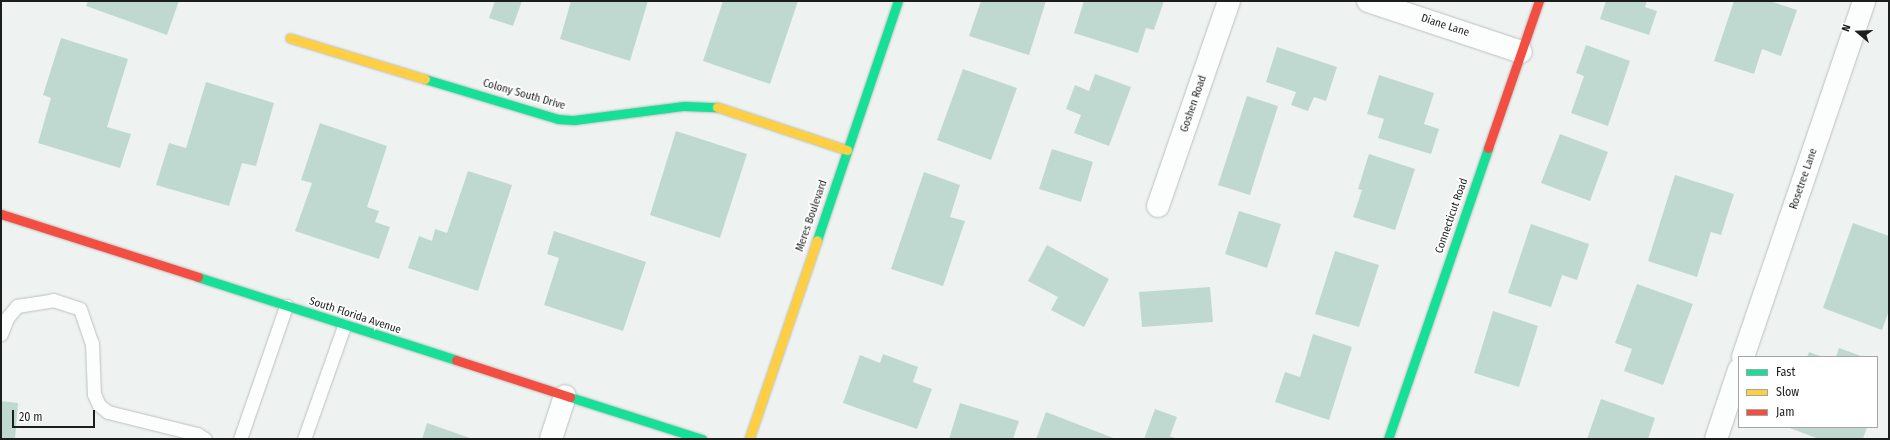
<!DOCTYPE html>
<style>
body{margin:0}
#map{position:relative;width:1890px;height:440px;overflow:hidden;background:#eef3f1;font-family:"Fira Sans Condensed",sans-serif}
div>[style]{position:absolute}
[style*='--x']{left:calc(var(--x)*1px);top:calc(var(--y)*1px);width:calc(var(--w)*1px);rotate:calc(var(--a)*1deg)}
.building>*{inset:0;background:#bfd9d1}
.roads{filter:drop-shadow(0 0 1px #bdc0bf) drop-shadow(0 0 1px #bdc0bf)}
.lane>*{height:13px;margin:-6.5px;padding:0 6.5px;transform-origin:6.5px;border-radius:6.5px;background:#fcfdfd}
.street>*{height:22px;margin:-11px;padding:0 11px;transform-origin:11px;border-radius:11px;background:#fcfdfd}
.fast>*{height:9px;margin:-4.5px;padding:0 4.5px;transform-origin:4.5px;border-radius:4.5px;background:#16e098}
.slow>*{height:9px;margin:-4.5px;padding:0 4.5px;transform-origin:4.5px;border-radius:4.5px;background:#ffcf43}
.jam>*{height:9px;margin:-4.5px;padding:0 4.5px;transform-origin:4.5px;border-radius:4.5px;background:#f24e42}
span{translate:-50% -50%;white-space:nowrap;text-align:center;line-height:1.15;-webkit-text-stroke:3.5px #fff;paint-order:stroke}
.street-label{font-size:11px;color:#1c1e1d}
.frame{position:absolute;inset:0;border:2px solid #1c1e1d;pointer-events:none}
.legend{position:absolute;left:1738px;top:356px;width:140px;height:72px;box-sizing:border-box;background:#fff;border:1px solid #a4a5a5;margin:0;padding:5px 7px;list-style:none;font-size:12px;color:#1c1e1d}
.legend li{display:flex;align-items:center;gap:8px;height:20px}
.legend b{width:20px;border:1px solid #a4a5a5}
.north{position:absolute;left:1838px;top:12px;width:40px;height:40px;-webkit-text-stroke:3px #fff;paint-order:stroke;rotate:289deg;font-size:11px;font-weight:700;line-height:16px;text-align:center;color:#1c1e1d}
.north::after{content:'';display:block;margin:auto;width:14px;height:18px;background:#1c1e1d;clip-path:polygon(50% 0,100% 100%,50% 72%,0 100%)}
.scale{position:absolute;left:12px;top:410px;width:83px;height:18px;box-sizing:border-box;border:2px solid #1c1e1d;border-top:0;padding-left:5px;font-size:12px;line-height:14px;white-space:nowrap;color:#1c1e1d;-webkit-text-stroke:3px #fff;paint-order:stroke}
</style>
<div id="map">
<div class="building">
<i style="clip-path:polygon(88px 1px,179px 1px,167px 35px,86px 6px)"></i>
<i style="clip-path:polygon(495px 1px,522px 1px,513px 26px,489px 18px)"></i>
<i style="clip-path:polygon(571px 1px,648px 1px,630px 61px,560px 39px)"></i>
<i style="clip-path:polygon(723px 1px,798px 1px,770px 84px,703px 61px)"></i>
<i style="clip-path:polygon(981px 1px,1046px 1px,1029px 55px,969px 36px)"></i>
<i style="clip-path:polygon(1084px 1px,1164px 1px,1154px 30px,1146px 28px,1138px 53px,1074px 33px)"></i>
<i style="clip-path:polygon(1606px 1px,1647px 1px,1645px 7px,1657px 11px,1649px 35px,1600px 19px)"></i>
<i style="clip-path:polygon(1734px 1px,1770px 1px,1797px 10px,1781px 56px,1762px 49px,1754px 74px,1714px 61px)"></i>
<i style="clip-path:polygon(61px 38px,128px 59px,107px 127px,131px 134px,120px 168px,38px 143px,51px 98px,43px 95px)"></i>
<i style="clip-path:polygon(1586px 45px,1630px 61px,1608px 126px,1571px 113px,1584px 76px,1576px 73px)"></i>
<i style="clip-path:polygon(1277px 47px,1337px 67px,1326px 101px,1314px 97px,1308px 111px,1291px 105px,1296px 92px,1266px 82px)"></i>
<i style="clip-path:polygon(963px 69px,1017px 88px,991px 160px,937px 140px)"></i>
<i style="clip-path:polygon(1095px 74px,1131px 87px,1109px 146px,1074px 133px,1081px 115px,1066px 109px,1075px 85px,1089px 91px)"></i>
<i style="clip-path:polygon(1379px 75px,1434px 93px,1424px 124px,1439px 129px,1431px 154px,1378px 138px,1384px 119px,1367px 114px)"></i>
<i style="clip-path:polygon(206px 82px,274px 103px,256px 166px,242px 163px,229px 206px,156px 185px,169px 143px,186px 148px)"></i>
<i style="clip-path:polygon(1247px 96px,1278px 106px,1250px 195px,1218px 185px)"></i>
<i style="clip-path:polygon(320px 123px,387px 146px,367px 207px,379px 211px,375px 222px,390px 227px,379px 259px,295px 231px,312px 183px,301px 180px)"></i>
<i style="clip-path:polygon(676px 131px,747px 154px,720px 238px,650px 215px)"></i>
<i style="clip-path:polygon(1560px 134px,1608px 152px,1590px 201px,1541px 183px)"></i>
<i style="clip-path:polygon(1052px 149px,1093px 162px,1081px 202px,1039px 189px)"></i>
<i style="clip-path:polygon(1369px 154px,1415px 169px,1395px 230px,1353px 217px,1362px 190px,1358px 189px)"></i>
<i style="clip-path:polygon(468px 171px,512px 185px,478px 291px,408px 268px,419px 236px,432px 241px,435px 229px,447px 233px)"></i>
<i style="clip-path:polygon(924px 172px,960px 185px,950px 217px,965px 221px,943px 286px,891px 269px)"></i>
<i style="clip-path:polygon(1675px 175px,1734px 194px,1721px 235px,1711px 232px,1697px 277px,1648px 261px)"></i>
<i style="clip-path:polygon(1239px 211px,1281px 224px,1267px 268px,1225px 254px)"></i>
<i style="clip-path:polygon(1853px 223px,1889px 236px,1889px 311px,1882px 330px,1823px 308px)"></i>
<i style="clip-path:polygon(1531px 224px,1589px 244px,1577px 280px,1562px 275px,1551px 307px,1508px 293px)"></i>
<i style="clip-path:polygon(554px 231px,646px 262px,623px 331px,544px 305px,559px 258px,547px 254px)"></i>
<i style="clip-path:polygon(1047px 245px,1109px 279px,1084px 327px,1051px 310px,1058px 297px,1028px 281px)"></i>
<i style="clip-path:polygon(1335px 251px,1379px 265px,1359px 327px,1315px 314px)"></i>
<i style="clip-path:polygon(1637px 284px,1693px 304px,1663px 385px,1624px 371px,1632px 349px,1615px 343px)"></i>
<i style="clip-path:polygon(1210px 287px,1213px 322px,1142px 327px,1139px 292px)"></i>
<i style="clip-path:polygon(1493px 311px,1538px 326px,1519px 387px,1474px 373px)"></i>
<i style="clip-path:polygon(1313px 334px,1352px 347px,1329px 420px,1275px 402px,1285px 372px,1300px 377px)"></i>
<i style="clip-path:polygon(1839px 348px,1864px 357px,1836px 357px)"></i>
<i style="clip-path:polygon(1809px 352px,1823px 357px,1807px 357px)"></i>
<i style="clip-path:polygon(883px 354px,918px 367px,913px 382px,932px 389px,917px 429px,843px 403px,860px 355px,880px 363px)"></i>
<i style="clip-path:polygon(1601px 399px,1655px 418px,1648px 439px,1587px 439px)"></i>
<i style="clip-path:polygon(1px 401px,18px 403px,15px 439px,1px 439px)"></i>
<i style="clip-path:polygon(960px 403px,1019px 421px,1013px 439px,949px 439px)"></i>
<i style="clip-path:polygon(1155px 409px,1177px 417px,1170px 436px,1177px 439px,1144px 439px)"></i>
<i style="clip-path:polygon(1046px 412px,1116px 439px,1036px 439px)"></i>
<i style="clip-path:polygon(427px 423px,473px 439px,422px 439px)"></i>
<i style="clip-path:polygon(1787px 427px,1867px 427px,1863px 439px,1819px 439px)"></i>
</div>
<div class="roads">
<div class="lane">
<i style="--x:1;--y:334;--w:17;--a:-69"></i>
<i style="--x:7;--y:318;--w:16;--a:-50"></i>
<i style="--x:17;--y:306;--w:36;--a:-9"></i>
<i style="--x:53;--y:300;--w:28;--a:18"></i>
<i style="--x:80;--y:309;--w:36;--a:71"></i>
<i style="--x:92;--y:343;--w:51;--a:87.8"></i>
<i style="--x:94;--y:394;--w:12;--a:66"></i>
<i style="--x:99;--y:405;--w:11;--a:38"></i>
<i style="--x:108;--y:412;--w:92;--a:13.9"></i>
<i style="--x:197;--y:434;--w:9;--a:32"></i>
<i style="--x:240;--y:439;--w:141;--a:-70.9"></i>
<i style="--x:304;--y:439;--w:120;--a:-70.5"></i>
</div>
<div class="street">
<i style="--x:1368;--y:1;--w:161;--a:18.4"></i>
<i style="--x:1158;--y:206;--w:217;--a:-70.9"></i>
<i style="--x:1743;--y:357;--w:376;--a:-71.2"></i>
<i style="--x:551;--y:439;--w:45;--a:-72"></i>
<i style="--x:1716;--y:439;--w:73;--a:-71.6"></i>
</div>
<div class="fast">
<i style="--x:425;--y:79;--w:139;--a:16.7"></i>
<i style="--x:558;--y:119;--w:16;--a:4"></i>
<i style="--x:574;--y:120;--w:111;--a:-7.3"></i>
<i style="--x:684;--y:106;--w:33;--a:2"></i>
<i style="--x:817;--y:240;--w:252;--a:-71.3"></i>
<i style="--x:198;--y:277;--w:271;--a:17.8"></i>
<i style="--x:570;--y:397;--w:139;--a:17.7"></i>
<i style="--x:1388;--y:439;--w:308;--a:-71"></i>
</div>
<div class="slow">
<i style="--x:290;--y:38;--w:141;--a:16.9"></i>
<i style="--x:717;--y:107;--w:137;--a:18.3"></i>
<i style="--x:749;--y:439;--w:210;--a:-71.1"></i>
</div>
<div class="jam">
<i style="--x:1488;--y:148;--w:156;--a:-70.9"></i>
<i style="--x:1;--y:214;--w:207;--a:17.7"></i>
<i style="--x:456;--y:360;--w:120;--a:18"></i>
</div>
</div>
<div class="street-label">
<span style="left:1445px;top:26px;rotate:18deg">Diane Lane</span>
<span style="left:524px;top:95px;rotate:16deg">Colony South Drive</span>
<span style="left:1194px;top:104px;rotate:-71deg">Goshen Road</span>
<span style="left:1804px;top:179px;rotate:-71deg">Rosetree Lane</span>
<span style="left:812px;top:216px;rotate:-71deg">Meres Boulevard</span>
<span style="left:1452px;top:216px;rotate:-71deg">Connecticut Road</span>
<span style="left:355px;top:316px;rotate:18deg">South Florida Avenue</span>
</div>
<div class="frame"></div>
<ul class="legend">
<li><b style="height:5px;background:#16e098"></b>Fast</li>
<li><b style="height:5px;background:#ffcf43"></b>Slow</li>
<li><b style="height:5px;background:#f24e42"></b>Jam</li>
</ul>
<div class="north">N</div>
<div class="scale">20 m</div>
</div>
